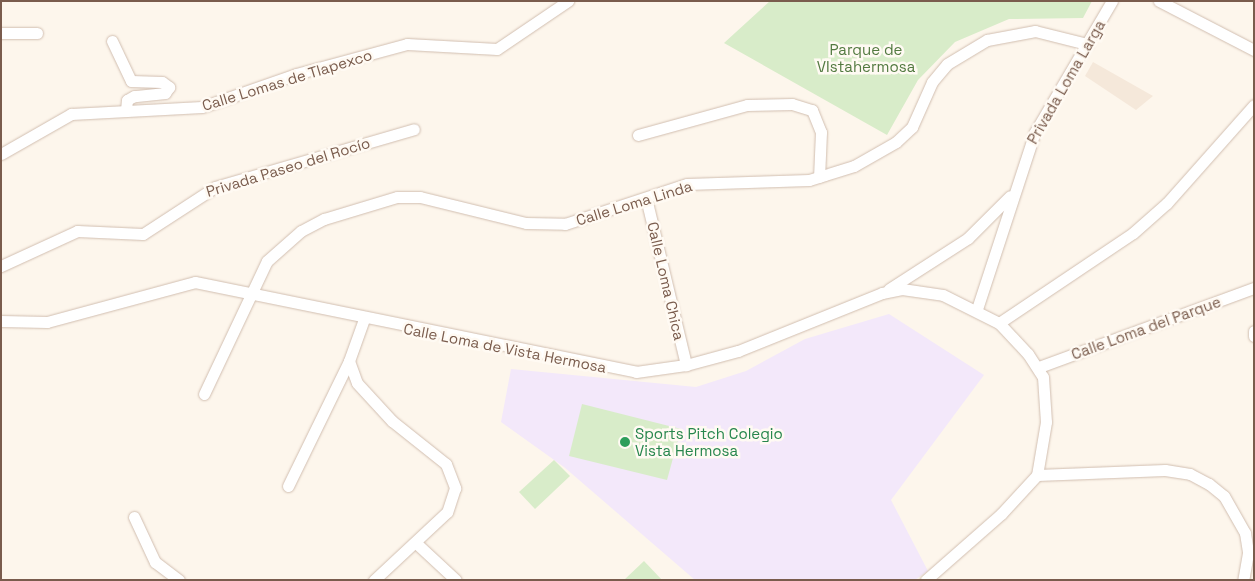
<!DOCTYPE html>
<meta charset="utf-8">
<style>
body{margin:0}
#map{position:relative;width:1255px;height:581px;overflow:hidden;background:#fdf6ec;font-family:"Space Grotesk",sans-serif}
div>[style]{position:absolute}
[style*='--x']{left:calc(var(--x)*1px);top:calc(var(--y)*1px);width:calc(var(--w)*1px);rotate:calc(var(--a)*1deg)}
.residential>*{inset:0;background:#f5e8da}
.education>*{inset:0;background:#f3e8fa}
.green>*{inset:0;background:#d8ecc9}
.roads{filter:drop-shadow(0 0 1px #d1beb0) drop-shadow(0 0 1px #d1beb0)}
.minor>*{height:11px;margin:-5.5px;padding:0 5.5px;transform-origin:5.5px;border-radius:5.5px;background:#fff}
.dots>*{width:14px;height:14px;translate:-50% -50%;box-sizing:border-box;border:2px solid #fffaf3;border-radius:50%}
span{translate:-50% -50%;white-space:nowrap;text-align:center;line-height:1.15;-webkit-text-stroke:5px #fffaf3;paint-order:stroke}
.park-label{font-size:15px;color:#537a41}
.street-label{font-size:15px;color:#7a5c4d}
.leisure-label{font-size:15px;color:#27864d}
.left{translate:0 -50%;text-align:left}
.frame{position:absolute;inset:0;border:2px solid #7a5c4d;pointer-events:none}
</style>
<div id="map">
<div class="residential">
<i style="clip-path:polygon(1093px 62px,1153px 96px,1136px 110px,1085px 76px)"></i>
</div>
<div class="education">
<i style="clip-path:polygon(889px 314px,984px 375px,891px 500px,928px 571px,915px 580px,695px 580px,564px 467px,501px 422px,511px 369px,696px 387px,746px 371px,805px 339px)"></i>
</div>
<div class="green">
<i style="clip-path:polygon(770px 1px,1092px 1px,1083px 18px,1009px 19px,955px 42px,918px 80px,887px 135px,724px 43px)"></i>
<i style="clip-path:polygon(582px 404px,681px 429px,667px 480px,569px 456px)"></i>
<i style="clip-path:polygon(554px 460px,570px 476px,535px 509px,519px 492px)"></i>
<i style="clip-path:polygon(644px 561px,662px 580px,624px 580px)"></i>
</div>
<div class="roads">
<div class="minor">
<i style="--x:1159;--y:1;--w:107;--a:27.3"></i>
<i style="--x:1;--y:33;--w:36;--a:0"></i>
<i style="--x:112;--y:41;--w:44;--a:64.6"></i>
<i style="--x:131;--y:81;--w:31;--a:2"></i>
<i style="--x:162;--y:82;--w:9;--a:36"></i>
<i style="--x:169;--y:87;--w:7;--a:124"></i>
<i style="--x:165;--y:93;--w:31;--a:174"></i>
<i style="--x:134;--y:96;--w:8;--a:150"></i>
<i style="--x:127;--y:100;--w:10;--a:96"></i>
<i style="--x:638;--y:135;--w:113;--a:-15.4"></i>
<i style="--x:747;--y:105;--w:45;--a:-1.3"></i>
<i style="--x:792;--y:104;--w:21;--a:17"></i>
<i style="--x:812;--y:110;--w:24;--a:68"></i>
<i style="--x:821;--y:132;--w:45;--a:92.5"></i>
<i style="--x:1;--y:154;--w:81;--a:-29.7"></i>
<i style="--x:71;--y:114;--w:131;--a:-3.1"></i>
<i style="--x:202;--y:107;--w:100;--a:-19.3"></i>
<i style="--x:296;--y:74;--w:115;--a:-15.1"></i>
<i style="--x:407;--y:44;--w:90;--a:3.2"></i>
<i style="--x:497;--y:49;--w:86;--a:-34.1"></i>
<i style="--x:646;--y:198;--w:172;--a:76.5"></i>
<i style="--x:1;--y:266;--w:84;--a:-24.7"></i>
<i style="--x:77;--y:231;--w:66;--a:2.6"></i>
<i style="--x:143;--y:234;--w:86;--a:-33.1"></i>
<i style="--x:215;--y:187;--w:207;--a:-16.2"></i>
<i style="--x:889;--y:289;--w:94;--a:-32.8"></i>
<i style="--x:968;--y:238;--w:59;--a:-45"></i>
<i style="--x:977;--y:309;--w:186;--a:-71.9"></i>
<i style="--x:1035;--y:132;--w:152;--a:-59.6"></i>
<i style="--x:364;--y:319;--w:45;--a:109.7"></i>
<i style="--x:349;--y:361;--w:23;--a:70"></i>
<i style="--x:357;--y:383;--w:52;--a:47.4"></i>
<i style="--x:392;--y:421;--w:69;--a:38.5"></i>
<i style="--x:446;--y:464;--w:26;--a:69"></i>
<i style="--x:455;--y:488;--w:25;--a:108"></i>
<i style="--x:447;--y:512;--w:100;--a:137"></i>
<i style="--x:1;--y:321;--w:46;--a:1.2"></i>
<i style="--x:47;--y:322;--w:153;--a:-15.1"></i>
<i style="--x:195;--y:282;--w:450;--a:11.5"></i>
<i style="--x:636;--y:372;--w:50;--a:-8"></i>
<i style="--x:686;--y:365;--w:54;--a:-15.1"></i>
<i style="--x:738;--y:351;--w:155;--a:-21.9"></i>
<i style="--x:882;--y:293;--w:20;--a:-11"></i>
<i style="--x:902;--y:289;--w:41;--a:8.3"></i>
<i style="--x:943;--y:295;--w:63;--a:26.6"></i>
<i style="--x:999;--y:323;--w:42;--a:46.9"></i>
<i style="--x:1028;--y:354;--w:27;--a:57"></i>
<i style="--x:1043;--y:377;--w:45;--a:86.2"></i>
<i style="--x:1046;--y:422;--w:54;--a:99.6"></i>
<i style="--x:1037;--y:475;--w:53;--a:132.7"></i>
<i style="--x:1001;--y:514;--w:100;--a:138.7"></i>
<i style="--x:999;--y:323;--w:161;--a:-33.9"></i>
<i style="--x:1133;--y:233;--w:45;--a:-41.4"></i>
<i style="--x:1167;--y:203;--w:131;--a:-48.4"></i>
<i style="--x:1254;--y:331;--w:5;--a:90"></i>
<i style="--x:1039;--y:367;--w:229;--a:-20.2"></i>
<i style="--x:204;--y:394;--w:147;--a:-64.7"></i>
<i style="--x:267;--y:261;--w:45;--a:-41.4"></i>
<i style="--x:301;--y:231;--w:26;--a:-28"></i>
<i style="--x:324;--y:219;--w:76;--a:-16.8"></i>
<i style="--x:397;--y:197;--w:23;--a:0"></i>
<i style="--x:420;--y:197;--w:109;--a:13.8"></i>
<i style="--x:526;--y:223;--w:39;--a:1"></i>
<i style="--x:565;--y:224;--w:128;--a:-18.2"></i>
<i style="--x:687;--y:184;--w:122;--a:-1.9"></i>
<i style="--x:809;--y:180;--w:47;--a:-17.3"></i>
<i style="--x:854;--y:166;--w:48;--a:-29.7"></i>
<i style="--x:896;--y:142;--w:22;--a:-43"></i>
<i style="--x:912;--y:127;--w:49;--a:-66"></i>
<i style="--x:932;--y:82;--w:23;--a:-50"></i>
<i style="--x:947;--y:64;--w:47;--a:-31"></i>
<i style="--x:987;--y:40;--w:49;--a:-10.6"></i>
<i style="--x:1035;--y:31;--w:54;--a:14"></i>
<i style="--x:1037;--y:475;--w:128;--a:-2.2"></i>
<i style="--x:1165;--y:470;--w:25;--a:9"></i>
<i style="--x:1190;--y:474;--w:21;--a:28"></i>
<i style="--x:1209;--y:484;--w:19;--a:39"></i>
<i style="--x:1224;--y:496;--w:43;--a:60.4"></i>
<i style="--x:1245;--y:533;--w:20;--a:81"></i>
<i style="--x:1248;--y:553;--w:27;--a:100"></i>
<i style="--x:288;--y:486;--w:139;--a:-64"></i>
<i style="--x:134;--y:517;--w:50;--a:65"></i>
<i style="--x:155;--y:562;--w:30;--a:37"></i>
<i style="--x:416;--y:543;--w:54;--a:42.8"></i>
</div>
</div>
<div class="dots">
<i style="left:625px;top:442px;background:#2e9e5b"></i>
</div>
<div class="park-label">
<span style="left:866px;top:58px">Parque de<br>VIstahermosa</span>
</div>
<div class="street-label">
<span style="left:287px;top:80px;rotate:-17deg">Calle Lomas de Tlapexco</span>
<span style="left:1066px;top:82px;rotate:-60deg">Privada Loma Larga</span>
<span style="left:288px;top:167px;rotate:-17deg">Privada Paseo del Rocío</span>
<span style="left:634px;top:203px;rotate:-17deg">Calle Loma Linda</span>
<span style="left:666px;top:281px;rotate:77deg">Calle Loma Chica</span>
<span style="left:1146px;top:328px;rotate:-20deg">Calle Loma del Parque</span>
<span style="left:505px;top:348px;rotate:11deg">Calle Loma de Vista Hermosa</span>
</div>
<div class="leisure-label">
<span class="left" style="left:635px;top:442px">Sports Pitch Colegio<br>Vista Hermosa</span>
</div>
<div class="frame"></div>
</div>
